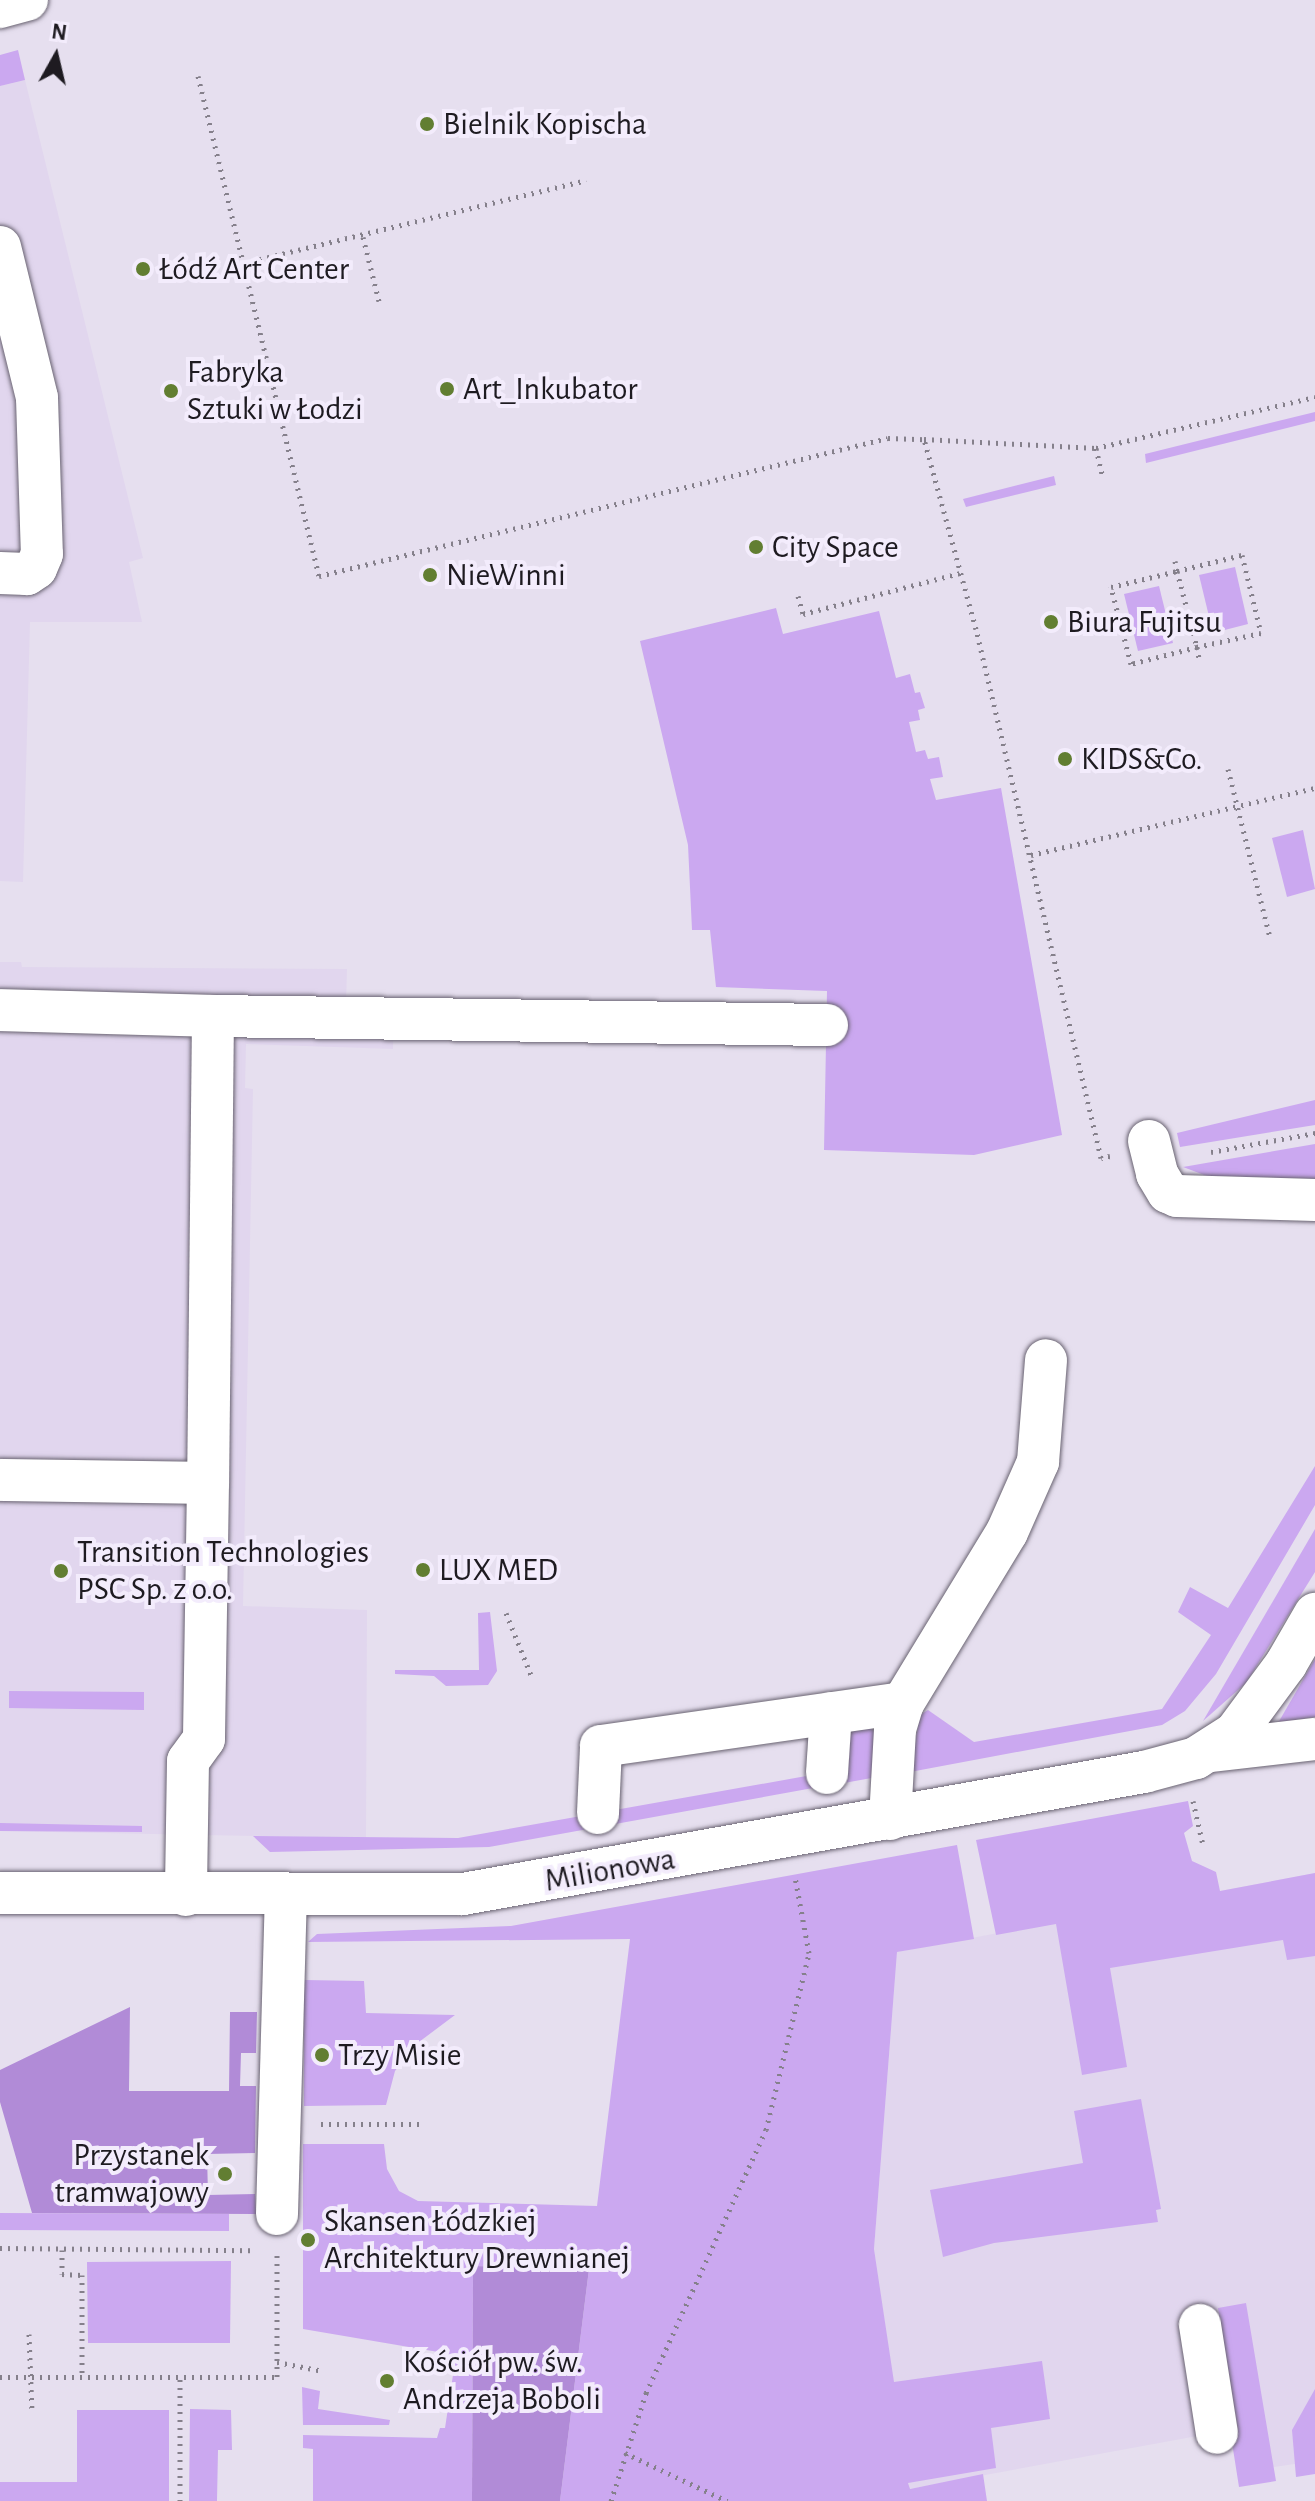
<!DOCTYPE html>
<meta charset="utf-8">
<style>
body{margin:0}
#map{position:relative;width:1315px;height:2501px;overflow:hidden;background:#e6dfef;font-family:"Alegreya Sans",sans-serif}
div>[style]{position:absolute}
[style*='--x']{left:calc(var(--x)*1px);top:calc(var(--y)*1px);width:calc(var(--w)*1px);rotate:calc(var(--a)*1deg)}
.built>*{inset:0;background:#e1d6ee}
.green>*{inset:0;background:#cba8f0}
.forest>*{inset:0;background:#b18bd7}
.path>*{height:5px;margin-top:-2.5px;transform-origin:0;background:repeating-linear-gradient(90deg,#85808b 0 2px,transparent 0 8px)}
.roads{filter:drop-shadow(0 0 2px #696371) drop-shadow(0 0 2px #696371)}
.minor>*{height:42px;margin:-21px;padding:0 21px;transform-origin:21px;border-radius:21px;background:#fff}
.dots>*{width:22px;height:22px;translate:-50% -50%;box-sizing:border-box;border:4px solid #f3ecfc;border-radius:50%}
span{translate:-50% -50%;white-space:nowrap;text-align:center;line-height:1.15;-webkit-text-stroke:8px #f3ecfc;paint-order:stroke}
.poi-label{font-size:32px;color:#1e1b21}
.left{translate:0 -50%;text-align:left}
.right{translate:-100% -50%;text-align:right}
.street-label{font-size:32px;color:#1e1b21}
.north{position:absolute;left:16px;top:16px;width:80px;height:80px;-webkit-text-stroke:6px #f3ecfc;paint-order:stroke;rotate:8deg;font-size:22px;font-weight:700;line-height:32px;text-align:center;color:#1e1b21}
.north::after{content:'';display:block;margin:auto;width:28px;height:36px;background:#1e1b21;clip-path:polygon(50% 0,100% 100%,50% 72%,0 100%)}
</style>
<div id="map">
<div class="built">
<i style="clip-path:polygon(25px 80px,143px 558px,129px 562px,142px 622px,30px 622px,23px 882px,0 881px,0 86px)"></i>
<i style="clip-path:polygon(0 962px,21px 962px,22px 967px,347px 969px,346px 1003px,394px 1003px,393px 1049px,246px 1044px,245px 1088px,253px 1089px,243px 1606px,367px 1610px,366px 1838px,0 1831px)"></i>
<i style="clip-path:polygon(1315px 1873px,1315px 2461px,1274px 2467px,1230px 2430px,909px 2489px,874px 2249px,897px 1952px)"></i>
</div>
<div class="green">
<i style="clip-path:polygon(18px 50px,25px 80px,0 86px,0 55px)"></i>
<i style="clip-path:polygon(1315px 412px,1315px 421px,1146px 463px,1145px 454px)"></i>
<i style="clip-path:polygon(1054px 476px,1056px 485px,966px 507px,963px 499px)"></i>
<i style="clip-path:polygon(1235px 567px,1248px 624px,1213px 633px,1199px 575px)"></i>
<i style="clip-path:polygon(1159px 586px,1173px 643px,1138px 651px,1124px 594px)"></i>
<i style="clip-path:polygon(776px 608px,783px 634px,879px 611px,896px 678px,910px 674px,915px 693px,920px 692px,925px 708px,918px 710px,920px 720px,909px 722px,916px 752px,925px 750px,928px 759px,939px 757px,943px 777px,930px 779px,936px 800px,1001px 788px,1062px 1135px,974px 1155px,824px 1150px,827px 991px,716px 987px,710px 930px,692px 930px,688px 845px,640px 641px)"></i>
<i style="clip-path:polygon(1303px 830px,1315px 889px,1287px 897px,1272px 838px)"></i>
<i style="clip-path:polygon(1315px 1100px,1315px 1125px,1180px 1147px,1177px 1133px)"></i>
<i style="clip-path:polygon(1315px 1144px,1315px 1179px,1207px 1176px,1183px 1167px)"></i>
<i style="clip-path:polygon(1315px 1466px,1315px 1505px,1216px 1674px,1185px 1711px,1162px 1725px,910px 1772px,920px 1715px,928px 1710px,974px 1742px,1162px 1709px,1211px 1635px,1178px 1612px,1190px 1587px,1228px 1608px)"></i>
<i style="clip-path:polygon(1315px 1529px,1315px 1572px,1246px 1683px,1203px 1721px)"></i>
<i style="clip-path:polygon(490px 1612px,497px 1671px,488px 1685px,446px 1686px,434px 1676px,395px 1674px,395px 1670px,479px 1670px,478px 1613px)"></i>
<i style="clip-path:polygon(1315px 1659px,1315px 1717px,1278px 1723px)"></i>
<i style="clip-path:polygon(9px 1691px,144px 1692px,144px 1710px,9px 1708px)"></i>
<i style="clip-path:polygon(868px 1727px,874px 1731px,877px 1777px,844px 1783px,848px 1732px)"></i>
<i style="clip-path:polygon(812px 1775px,813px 1788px,489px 1847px,270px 1852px,253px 1836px,458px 1838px)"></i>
<i style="clip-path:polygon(1188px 1801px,1193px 1826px,1184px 1833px,1192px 1861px,1216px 1872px,1220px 1891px,1315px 1873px,1315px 1956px,1287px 1960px,1283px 1940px,1110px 1968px,1127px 2067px,1082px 2075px,1056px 1924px,996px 1935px,976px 1840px)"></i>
<i style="clip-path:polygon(0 1823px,142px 1826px,142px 1832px,0 1831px)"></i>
<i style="clip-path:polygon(957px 1845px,974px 1939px,897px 1952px,874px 2249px,894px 2382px,1042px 2361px,1050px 2419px,991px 2428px,996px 2468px,908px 2483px,910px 2489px,983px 2474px,987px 2501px,560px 2501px,589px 2269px,473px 2266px,472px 2501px,313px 2501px,313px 2449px,303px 2448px,303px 2435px,437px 2438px,440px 2428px,445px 2428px,456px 2355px,303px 2329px,303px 2144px,384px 2144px,387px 2169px,399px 2191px,418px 2201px,597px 2206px,630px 1939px,308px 1942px,317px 1934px,511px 1926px)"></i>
<i style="clip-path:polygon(304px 1980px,364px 1981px,366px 2013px,455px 2015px,415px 2045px,395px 2071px,386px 2105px,304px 2106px)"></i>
<i style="clip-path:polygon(1141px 2099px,1161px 2209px,1156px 2210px,1158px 2222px,994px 2243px,943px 2257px,930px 2190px,1083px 2163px,1074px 2111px)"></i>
<i style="clip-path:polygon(0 2213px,229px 2214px,229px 2231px,0 2230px)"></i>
<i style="clip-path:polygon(231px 2261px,230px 2343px,88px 2343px,87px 2262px)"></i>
<i style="clip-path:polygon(1246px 2303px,1276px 2481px,1239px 2487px,1230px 2430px,1238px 2429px,1218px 2308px)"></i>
<i style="clip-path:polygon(302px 2387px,320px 2391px,318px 2409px,390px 2420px,389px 2425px,303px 2425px)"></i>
<i style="clip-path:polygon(1315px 2389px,1315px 2474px,1296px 2477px,1292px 2430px)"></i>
<i style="clip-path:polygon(190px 2409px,231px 2410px,232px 2450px,218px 2450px,217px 2501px,189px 2501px)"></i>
<i style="clip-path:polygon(77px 2410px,169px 2410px,169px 2501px,0 2501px,0 2482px,77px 2482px)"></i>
</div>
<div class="forest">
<i style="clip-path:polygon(130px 2007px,129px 2091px,229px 2091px,230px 2012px,257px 2012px,256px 2053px,241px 2053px,240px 2086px,256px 2086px,255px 2153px,207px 2154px,208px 2195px,255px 2194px,256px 2214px,32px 2213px,0 2102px,0 2070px)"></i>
<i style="clip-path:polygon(473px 2266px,589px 2269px,560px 2501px,472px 2501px)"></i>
</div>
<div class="path">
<i style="--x:198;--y:76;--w:514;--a:76.4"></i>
<i style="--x:319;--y:576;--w:585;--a:-13.63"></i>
<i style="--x:888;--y:438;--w:36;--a:2"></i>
<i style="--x:363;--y:237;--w:66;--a:76"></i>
<i style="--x:244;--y:263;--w:352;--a:-13.6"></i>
<i style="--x:1096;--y:448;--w:27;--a:77"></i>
<i style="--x:1175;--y:561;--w:10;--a:79"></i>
<i style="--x:1177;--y:571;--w:67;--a:-13.8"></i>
<i style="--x:1242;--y:555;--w:80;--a:76.3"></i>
<i style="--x:1261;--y:633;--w:66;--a:167.7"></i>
<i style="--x:1197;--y:647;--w:11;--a:80"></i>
<i style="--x:1177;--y:571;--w:79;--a:75.3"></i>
<i style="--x:1197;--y:647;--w:68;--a:165.6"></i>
<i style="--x:1131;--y:664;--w:80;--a:-104.6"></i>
<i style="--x:1111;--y:587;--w:68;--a:-13.6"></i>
<i style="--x:798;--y:596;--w:19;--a:74"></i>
<i style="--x:803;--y:614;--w:162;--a:-14.6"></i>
<i style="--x:1228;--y:769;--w:174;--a:76"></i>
<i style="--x:1031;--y:855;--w:292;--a:-13.3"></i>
<i style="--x:1211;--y:1152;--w:106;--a:-10.4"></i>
<i style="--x:1110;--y:1156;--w:9;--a:167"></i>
<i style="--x:1101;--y:1158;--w:544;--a:-103.29"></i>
<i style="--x:976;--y:629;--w:197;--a:-105.3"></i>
<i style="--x:924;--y:439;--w:172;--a:3"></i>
<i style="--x:1096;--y:448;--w:225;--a:-13.1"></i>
<i style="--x:506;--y:1613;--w:67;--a:68"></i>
<i style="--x:1193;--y:1801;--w:45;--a:77.2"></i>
<i style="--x:321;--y:2124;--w:101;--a:0"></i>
<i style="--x:0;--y:2248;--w:251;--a:0.5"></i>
<i style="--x:62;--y:2250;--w:24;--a:90"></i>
<i style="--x:62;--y:2274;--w:20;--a:3"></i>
<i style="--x:82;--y:2275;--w:103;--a:90"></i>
<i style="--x:29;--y:2334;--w:79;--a:87.8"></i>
<i style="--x:277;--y:2362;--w:47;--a:11.1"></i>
<i style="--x:0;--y:2377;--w:277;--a:0"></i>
<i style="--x:277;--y:2377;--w:122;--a:-90"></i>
<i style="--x:625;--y:2453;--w:113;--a:25.2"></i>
<i style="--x:180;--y:2501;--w:123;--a:-90"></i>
<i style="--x:611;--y:2501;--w:114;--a:-72"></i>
<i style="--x:646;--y:2393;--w:289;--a:-65.5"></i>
<i style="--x:766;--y:2130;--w:182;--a:-76.3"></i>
<i style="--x:809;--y:1953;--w:77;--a:-100.4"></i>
</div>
<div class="roads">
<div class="minor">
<i style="--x:0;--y:7;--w:28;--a:-15"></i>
<i style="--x:0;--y:247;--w:155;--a:76.2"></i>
<i style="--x:37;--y:398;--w:156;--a:88.2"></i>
<i style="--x:42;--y:554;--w:15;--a:113"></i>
<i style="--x:36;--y:568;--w:11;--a:146"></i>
<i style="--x:27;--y:574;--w:27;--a:-178"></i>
<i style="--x:0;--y:1010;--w:213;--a:1.6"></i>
<i style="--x:213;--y:1016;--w:467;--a:90.6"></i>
<i style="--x:213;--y:1016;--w:614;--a:0.84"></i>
<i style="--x:1149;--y:1141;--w:34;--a:76"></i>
<i style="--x:1157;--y:1174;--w:21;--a:59"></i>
<i style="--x:1168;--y:1192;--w:10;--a:24"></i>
<i style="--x:1177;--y:1196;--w:138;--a:1.7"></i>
<i style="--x:0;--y:1480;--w:208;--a:0.8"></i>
<i style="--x:208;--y:1483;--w:256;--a:90.9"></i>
<i style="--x:204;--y:1739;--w:27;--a:126"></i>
<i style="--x:188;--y:1761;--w:134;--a:90.9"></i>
<i style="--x:1211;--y:1751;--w:105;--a:-6.6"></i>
<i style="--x:827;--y:1773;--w:60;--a:-86.2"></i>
<i style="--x:598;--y:1813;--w:67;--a:-87.4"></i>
<i style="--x:601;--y:1746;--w:305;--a:-8.1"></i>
<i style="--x:890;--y:1819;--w:90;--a:-86.8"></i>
<i style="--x:895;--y:1729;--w:27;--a:-73"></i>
<i style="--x:903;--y:1703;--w:200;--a:-58.7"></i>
<i style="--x:1007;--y:1532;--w:77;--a:-66.1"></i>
<i style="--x:1038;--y:1462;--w:102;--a:-85.5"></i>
<i style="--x:0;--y:1893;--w:463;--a:0.1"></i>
<i style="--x:463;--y:1894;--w:692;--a:-10.16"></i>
<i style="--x:1144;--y:1772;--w:54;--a:-15.1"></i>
<i style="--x:1196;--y:1758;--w:46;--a:-32.7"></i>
<i style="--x:1235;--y:1733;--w:86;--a:-53.5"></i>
<i style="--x:1286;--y:1664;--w:58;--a:-59.9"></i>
<i style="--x:277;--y:2214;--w:318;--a:-88.4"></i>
<i style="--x:1200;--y:2325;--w:109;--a:81.1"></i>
</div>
</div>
<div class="dots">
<i style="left:427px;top:124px;background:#627e32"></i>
<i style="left:143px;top:269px;background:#627e32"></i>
<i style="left:447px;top:389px;background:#627e32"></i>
<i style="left:171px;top:391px;background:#627e32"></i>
<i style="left:756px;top:547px;background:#627e32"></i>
<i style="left:430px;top:575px;background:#627e32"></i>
<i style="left:1051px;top:622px;background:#627e32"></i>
<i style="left:1065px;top:759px;background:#627e32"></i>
<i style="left:423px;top:1570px;background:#627e32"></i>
<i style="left:61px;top:1571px;background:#627e32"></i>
<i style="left:322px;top:2055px;background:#627e32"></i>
<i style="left:225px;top:2174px;background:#627e32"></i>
<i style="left:308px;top:2240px;background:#627e32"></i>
<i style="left:387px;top:2381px;background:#627e32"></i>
</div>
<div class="poi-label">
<span class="left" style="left:443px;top:124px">Bielnik Kopischa</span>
<span class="left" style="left:159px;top:269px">Łódź Art Center</span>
<span class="left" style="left:187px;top:391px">Fabryka<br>Sztuki w Łodzi</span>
<span class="left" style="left:463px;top:389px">Art_Inkubator</span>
<span class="left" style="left:772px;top:547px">City Space</span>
<span class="left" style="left:446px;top:575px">NieWinni</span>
<span class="left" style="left:1067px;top:622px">Biura Fujitsu</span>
<span class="left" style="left:1081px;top:759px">KIDS&amp;Co.</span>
<span class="left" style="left:77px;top:1571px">Transition Technologies<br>PSC Sp. z o.o.</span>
<span class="left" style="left:439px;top:1570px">LUX MED</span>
<span class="left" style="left:338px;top:2055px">Trzy Misie</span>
<span class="right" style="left:209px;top:2174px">Przystanek<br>tramwajowy</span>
<span class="left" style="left:324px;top:2240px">Skansen Łódzkiej<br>Architektury Drewnianej</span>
<span class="left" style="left:403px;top:2381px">Kościół pw. św.<br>Andrzeja Boboli</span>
</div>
<div class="street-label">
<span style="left:610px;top:1870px;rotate:-10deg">Milionowa</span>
</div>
<div class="north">N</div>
</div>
